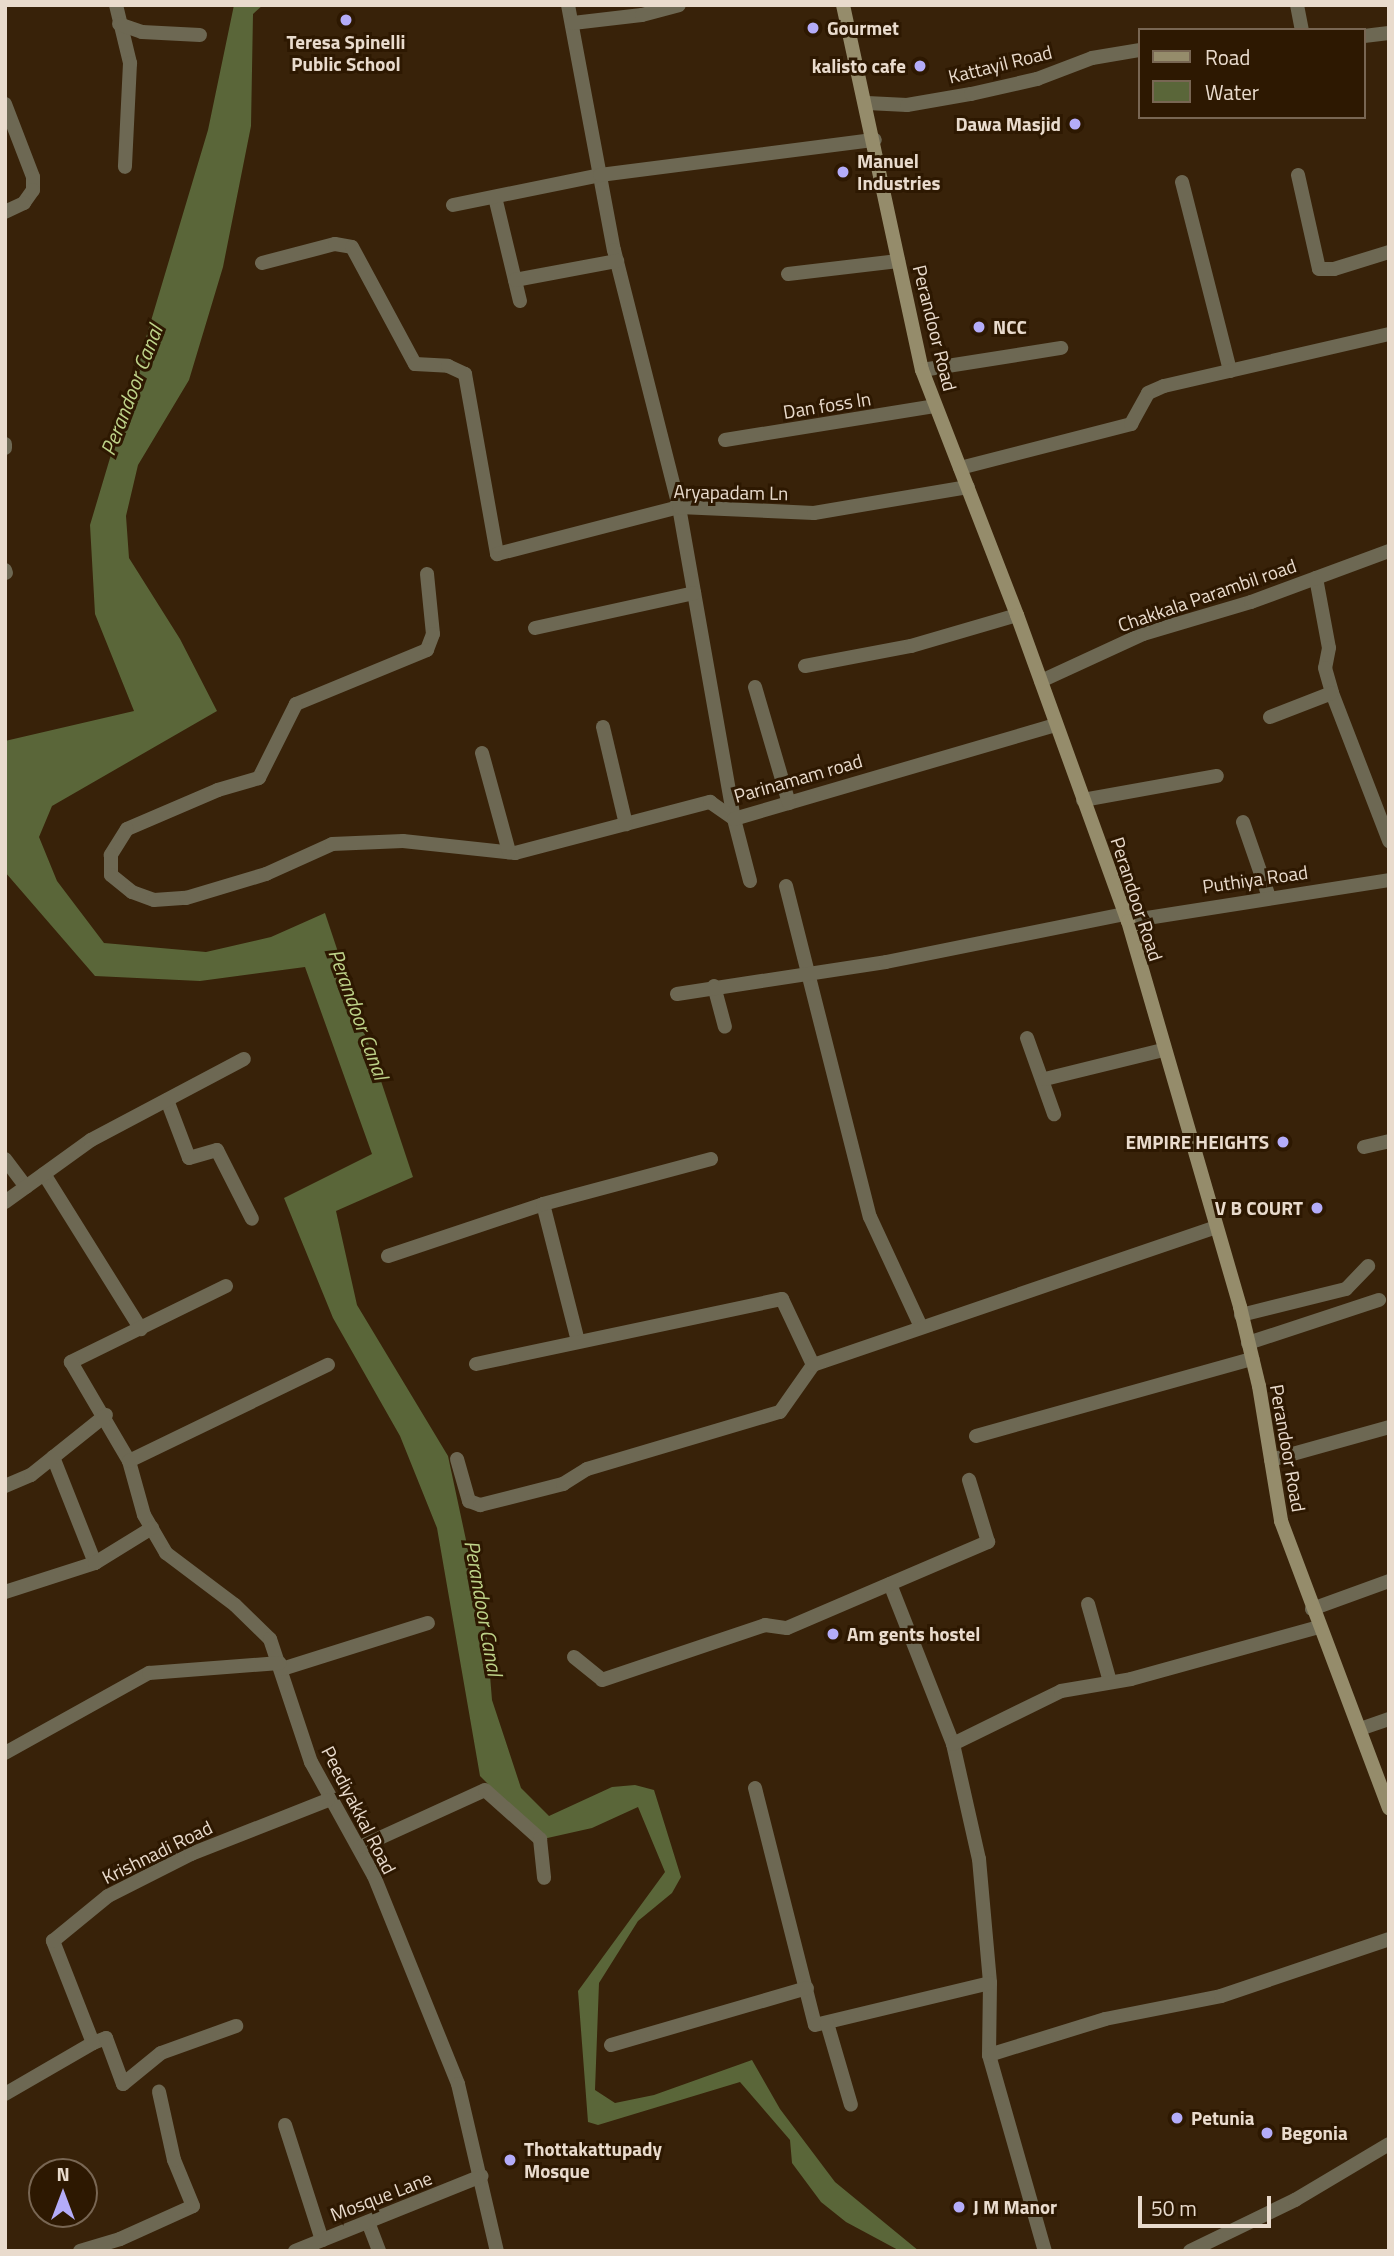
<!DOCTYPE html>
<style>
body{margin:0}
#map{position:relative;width:1394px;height:2256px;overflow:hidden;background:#382209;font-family:"Titillium Web",sans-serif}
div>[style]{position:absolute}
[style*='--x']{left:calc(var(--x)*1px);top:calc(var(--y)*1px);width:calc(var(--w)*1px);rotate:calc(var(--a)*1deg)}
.water>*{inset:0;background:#5a6639}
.minor>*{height:14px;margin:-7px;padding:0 7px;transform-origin:7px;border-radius:7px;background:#6d6853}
.secondary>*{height:14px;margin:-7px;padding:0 7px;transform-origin:7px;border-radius:7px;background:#958c6b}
.dots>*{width:19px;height:19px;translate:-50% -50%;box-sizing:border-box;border:4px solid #2d1801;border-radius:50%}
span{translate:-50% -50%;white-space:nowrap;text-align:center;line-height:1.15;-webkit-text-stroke:6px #2d1801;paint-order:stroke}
.poi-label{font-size:19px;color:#e9dbcd;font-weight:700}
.left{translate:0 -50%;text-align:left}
.right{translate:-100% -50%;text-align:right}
.street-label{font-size:19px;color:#e9dbcd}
.water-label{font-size:21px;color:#bed389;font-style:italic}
.frame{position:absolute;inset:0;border:7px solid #e9dbcd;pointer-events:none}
.legend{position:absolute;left:1138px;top:28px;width:228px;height:91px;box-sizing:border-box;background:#2d1801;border:2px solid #786653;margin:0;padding:9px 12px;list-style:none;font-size:21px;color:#e9dbcd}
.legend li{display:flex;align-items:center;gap:14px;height:35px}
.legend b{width:35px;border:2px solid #786653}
.north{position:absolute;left:28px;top:2158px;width:70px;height:70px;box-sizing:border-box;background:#2d1801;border:2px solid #786653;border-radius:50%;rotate:0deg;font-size:19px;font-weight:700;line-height:28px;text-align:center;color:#e9dbcd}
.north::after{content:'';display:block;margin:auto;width:24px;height:32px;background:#b4acf9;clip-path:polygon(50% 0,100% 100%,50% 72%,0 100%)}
.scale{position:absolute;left:1138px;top:2196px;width:133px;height:32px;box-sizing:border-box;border:4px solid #e9dbcd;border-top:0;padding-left:9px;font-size:21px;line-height:24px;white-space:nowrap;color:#e9dbcd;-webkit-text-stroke:5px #2d1801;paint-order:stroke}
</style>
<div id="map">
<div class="water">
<i style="clip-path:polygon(234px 5px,263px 5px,253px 14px,251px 126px,223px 267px,189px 380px,138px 465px,126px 516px,129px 558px,180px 639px,217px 711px,52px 806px,39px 837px,57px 881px,104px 943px,206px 952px,271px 937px,325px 913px,413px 1177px,336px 1211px,357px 1305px,448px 1456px,487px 1638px,492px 1700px,521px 1788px,549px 1816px,612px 1787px,635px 1785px,654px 1790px,681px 1877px,672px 1893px,638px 1921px,599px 1983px,595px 2090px,615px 2103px,654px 2095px,752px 2060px,780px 2109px,835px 2182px,919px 2251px,900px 2251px,846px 2222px,821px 2202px,792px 2163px,790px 2140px,740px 2082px,598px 2125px,588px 2122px,578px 1991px,665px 1872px,638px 1807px,592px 1828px,543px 1839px,480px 1776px,437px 1528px,400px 1436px,333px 1318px,284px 1198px,372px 1154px,305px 967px,200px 981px,95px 976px,5px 872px,5px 741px,134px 711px,95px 614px,90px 525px,208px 130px)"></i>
</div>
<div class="minor">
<i style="--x:116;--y:5;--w:60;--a:76.4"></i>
<i style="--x:130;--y:63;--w:104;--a:92.8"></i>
<i style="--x:568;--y:5;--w:249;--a:79.4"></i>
<i style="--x:614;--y:250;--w:265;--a:75.8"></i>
<i style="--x:679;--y:507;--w:317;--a:80"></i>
<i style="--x:734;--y:819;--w:64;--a:75.5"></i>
<i style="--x:1297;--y:5;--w:25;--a:79"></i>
<i style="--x:573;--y:23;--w:69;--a:-6.6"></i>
<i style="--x:642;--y:15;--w:38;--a:-15"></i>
<i style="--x:119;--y:24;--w:24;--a:19"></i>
<i style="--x:142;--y:32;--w:58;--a:3"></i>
<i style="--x:1364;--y:36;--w:25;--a:-7"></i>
<i style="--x:867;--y:103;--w:40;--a:2.9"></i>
<i style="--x:907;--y:105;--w:65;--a:-9.8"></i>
<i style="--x:971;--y:94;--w:68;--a:-12.8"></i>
<i style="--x:1037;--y:79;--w:59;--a:-20.9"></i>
<i style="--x:1092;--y:58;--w:49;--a:-9.5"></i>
<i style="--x:5;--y:104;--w:78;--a:69"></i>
<i style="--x:33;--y:177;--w:13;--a:90"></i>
<i style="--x:33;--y:190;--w:16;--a:125"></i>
<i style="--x:24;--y:203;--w:21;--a:155"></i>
<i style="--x:1298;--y:175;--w:96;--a:77.4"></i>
<i style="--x:1319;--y:269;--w:15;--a:0"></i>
<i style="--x:1334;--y:269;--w:58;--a:-17.2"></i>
<i style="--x:1182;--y:182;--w:195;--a:75.7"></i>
<i style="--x:495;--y:197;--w:107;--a:76.5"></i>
<i style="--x:453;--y:205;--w:150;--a:-11.5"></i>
<i style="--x:600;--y:175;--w:277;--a:-7.3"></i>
<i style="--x:262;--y:263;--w:75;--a:-14.6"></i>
<i style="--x:335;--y:244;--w:17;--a:10"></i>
<i style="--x:352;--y:247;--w:133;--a:61.7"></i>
<i style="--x:415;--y:364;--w:33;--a:3"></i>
<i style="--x:448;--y:366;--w:19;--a:25"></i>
<i style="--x:465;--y:374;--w:183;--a:79.9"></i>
<i style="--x:497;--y:554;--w:188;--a:-14.5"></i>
<i style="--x:679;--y:507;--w:135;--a:2.5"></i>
<i style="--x:814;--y:513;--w:156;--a:-9.6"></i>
<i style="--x:788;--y:274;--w:111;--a:-6.7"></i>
<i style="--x:515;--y:280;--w:104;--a:-10.6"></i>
<i style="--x:922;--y:370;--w:141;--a:-9"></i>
<i style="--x:725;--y:440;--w:212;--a:-9.2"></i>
<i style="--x:5;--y:444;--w:4;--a:90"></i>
<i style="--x:960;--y:468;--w:177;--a:-14.4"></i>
<i style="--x:1131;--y:424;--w:35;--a:-61"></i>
<i style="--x:1148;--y:393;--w:17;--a:-24"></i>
<i style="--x:1164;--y:386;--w:231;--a:-13"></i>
<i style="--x:5;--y:570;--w:3;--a:72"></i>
<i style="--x:427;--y:574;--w:60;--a:84.3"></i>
<i style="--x:433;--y:634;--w:17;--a:111"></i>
<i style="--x:427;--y:650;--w:142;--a:157.6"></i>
<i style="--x:296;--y:704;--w:83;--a:116.6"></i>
<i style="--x:259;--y:778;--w:43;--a:163.7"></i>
<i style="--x:218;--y:790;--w:99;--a:156.8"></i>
<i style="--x:127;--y:829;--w:31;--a:122"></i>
<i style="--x:111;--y:855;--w:20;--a:90"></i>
<i style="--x:111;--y:875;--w:27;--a:39"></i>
<i style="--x:132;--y:892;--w:23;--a:20"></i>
<i style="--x:154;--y:900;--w:32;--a:-4"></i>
<i style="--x:186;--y:898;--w:84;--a:-16.7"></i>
<i style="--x:266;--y:874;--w:72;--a:-24.4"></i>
<i style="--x:332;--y:844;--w:71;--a:-2.4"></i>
<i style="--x:403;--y:841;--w:113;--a:6.1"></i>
<i style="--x:515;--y:853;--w:202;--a:-14.7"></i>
<i style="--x:710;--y:802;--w:29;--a:35"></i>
<i style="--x:734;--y:819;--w:334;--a:-16.3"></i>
<i style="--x:1316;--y:578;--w:71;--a:79.5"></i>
<i style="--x:1329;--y:648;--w:20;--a:101"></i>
<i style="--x:1325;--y:668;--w:26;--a:74"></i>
<i style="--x:1332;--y:693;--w:159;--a:68.9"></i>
<i style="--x:535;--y:628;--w:163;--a:-12.4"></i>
<i style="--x:805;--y:666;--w:108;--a:-10.7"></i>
<i style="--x:911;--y:646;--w:110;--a:-16.3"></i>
<i style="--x:1041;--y:681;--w:112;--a:-24.7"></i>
<i style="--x:1143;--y:634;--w:113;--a:-16.5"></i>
<i style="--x:1251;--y:602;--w:147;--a:-20.3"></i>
<i style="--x:755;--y:687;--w:121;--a:73.7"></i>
<i style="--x:1270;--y:717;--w:66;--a:-21.2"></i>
<i style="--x:603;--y:727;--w:100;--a:76.7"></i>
<i style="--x:482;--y:753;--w:103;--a:74.7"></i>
<i style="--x:1083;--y:800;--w:136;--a:-10.2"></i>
<i style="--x:1243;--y:822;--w:79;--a:70.9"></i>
<i style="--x:786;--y:886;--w:341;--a:75.8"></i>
<i style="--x:870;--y:1217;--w:121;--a:65.1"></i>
<i style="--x:1128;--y:921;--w:264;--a:-8.9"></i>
<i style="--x:714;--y:986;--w:42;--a:75"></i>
<i style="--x:677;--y:994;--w:211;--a:-8.7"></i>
<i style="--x:886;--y:962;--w:244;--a:-11.4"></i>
<i style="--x:1027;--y:1038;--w:81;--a:70.4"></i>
<i style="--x:1045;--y:1079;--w:122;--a:-13.8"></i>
<i style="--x:167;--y:1100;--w:62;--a:69.2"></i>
<i style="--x:189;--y:1158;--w:29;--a:-16"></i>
<i style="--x:217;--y:1150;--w:77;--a:63.1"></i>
<i style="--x:1364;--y:1147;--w:26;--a:-13"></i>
<i style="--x:5;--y:1159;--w:35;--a:53"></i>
<i style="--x:44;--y:1174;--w:183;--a:58"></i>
<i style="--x:5;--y:1202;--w:106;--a:-35.8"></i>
<i style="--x:91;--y:1140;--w:173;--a:-27.9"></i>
<i style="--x:543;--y:1204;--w:141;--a:75.7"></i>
<i style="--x:388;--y:1256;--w:163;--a:-18.5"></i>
<i style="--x:543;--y:1204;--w:174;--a:-15"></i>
<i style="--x:226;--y:1286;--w:173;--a:153.9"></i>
<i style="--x:71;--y:1362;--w:115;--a:59.6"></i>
<i style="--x:129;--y:1461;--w:56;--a:74.5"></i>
<i style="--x:144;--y:1515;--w:44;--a:59.9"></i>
<i style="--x:166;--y:1553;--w:86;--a:37"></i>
<i style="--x:235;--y:1605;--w:49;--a:44.2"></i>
<i style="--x:270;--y:1639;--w:130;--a:71.6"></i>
<i style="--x:311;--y:1762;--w:130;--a:61.1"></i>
<i style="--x:374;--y:1876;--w:224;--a:68"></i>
<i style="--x:458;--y:2084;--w:171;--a:76.9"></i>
<i style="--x:1241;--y:1315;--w:108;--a:-13.9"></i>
<i style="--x:1346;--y:1289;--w:32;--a:-46"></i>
<i style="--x:1248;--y:1343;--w:138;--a:-18.2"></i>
<i style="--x:476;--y:1364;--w:313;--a:-12"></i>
<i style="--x:782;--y:1299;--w:73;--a:64.8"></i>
<i style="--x:976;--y:1436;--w:287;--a:-15.6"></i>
<i style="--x:53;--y:1457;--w:114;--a:68.4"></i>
<i style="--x:457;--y:1459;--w:44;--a:74.1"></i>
<i style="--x:469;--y:1501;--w:12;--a:20"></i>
<i style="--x:480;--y:1505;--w:86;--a:-14.2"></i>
<i style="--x:563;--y:1484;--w:28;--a:-32"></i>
<i style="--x:587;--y:1469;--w:201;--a:-16.5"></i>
<i style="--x:780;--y:1412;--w:57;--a:-54.9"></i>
<i style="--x:813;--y:1365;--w:426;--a:-18.9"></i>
<i style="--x:1271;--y:1460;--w:123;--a:-15.6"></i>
<i style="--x:129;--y:1461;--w:221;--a:-25.8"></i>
<i style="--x:5;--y:1486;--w:28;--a:-23"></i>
<i style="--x:31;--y:1475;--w:96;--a:-38.7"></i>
<i style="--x:890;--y:1584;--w:172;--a:68.5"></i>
<i style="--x:953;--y:1744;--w:118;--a:77.3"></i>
<i style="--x:979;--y:1859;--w:124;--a:84.9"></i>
<i style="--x:990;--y:1983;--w:72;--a:90.8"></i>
<i style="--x:989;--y:2055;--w:204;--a:74.1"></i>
<i style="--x:5;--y:1592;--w:95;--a:-17.9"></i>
<i style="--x:95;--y:1563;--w:67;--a:-31.6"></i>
<i style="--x:1088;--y:1604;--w:81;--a:74.2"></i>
<i style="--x:1312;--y:1609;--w:82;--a:-20"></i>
<i style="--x:574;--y:1657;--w:36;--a:39"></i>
<i style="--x:602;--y:1680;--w:172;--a:-18.6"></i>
<i style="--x:765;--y:1625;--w:22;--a:8"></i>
<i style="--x:787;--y:1628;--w:219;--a:-23.2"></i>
<i style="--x:988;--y:1542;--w:65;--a:-107"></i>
<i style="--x:282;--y:1669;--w:153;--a:-17.5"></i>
<i style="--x:1360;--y:1729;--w:31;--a:-19"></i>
<i style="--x:953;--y:1744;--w:120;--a:-26.1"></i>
<i style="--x:1061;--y:1691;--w:71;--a:-9.7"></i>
<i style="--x:1131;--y:1679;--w:194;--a:-15.5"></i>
<i style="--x:5;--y:1753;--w:165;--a:-29.1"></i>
<i style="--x:149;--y:1673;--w:131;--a:-4.4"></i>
<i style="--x:755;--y:1788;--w:244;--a:75.8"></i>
<i style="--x:815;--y:2025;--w:180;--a:-13.5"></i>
<i style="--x:360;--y:1847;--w:137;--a:-24.5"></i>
<i style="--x:485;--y:1790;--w:74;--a:41.7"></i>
<i style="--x:540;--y:1839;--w:39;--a:84"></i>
<i style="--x:827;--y:2023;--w:85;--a:73.7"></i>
<i style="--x:93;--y:2043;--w:14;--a:-21"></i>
<i style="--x:106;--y:2038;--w:49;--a:69.7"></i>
<i style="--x:123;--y:2084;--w:49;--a:-39.2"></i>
<i style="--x:161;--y:2053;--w:80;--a:-19.8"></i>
<i style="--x:611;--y:2045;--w:204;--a:-16.2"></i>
<i style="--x:989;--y:2055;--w:121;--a:-17.2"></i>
<i style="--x:1105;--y:2019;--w:118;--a:-11.2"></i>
<i style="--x:1221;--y:1996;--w:177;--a:-18.7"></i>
<i style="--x:5;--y:2094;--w:102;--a:-30.1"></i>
<i style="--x:93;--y:2043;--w:110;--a:-111.4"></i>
<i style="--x:53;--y:1941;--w:71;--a:-39.3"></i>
<i style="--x:108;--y:1896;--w:93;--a:-26.8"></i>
<i style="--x:191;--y:1854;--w:147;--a:-21.5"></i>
<i style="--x:285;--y:2125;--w:121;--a:72.2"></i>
<i style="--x:368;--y:2222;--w:31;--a:69"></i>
<i style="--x:80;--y:2251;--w:42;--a:-16.7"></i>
<i style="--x:120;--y:2239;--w:80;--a:-24.3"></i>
<i style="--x:193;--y:2206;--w:50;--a:-112.4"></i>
<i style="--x:174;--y:2160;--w:70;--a:-102.4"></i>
<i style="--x:295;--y:2251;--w:201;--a:-21.9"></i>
<i style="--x:1190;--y:2251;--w:117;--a:-25.9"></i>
<i style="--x:1295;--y:2200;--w:109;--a:-30.8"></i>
</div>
<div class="secondary">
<i style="--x:843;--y:5;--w:373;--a:77.8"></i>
<i style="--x:922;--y:370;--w:263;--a:68.8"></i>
<i style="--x:1017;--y:615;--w:326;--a:70.1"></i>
<i style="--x:1128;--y:921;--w:402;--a:73.8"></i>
<i style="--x:1240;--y:1307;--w:81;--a:76.5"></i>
<i style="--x:1259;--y:1386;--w:137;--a:80.7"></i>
<i style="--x:1281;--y:1521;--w:307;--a:69.4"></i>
</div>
<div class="dots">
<i style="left:346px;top:20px;background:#b4acf9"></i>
<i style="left:813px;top:28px;background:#b4acf9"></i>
<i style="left:920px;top:66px;background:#b4acf9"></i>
<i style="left:1075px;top:124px;background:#b4acf9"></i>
<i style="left:843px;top:172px;background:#b4acf9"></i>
<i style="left:979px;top:327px;background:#b4acf9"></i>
<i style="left:1283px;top:1142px;background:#b4acf9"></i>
<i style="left:1317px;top:1208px;background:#b4acf9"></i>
<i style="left:833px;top:1634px;background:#b4acf9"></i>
<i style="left:1177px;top:2118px;background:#b4acf9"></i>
<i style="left:1267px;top:2133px;background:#b4acf9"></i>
<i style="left:510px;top:2160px;background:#b4acf9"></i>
<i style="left:959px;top:2207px;background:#b4acf9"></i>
</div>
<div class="poi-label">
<span class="left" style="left:827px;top:28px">Gourmet</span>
<span style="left:346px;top:53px">Teresa Spinelli<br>Public School</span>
<span class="right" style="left:906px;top:66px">kalisto cafe</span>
<span class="right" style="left:1061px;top:124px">Dawa Masjid</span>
<span class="left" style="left:857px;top:172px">Manuel<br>Industries</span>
<span class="left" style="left:993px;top:327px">NCC</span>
<span class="right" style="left:1269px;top:1142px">EMPIRE HEIGHTS</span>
<span class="right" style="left:1303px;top:1208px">V B COURT</span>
<span class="left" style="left:847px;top:1634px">Am gents hostel</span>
<span class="left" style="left:1191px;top:2118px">Petunia</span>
<span class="left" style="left:1281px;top:2133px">Begonia</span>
<span class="left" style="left:524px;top:2160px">Thottakattupady<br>Mosque</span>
<span class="left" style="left:973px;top:2207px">J M Manor</span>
</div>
<div class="street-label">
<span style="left:1000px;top:64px;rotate:-14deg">Kattayil Road</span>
<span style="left:935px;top:328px;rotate:76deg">Perandoor Road</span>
<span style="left:827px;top:405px;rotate:-9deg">Dan foss ln</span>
<span style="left:731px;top:492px;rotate:1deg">Aryapadam Ln</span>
<span style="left:1207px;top:595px;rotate:-19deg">Chakkala Parambil road</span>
<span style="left:798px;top:778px;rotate:-16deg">Parinamam road</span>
<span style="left:1255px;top:879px;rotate:-8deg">Puthiya Road</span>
<span style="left:1137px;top:899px;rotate:72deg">Perandoor Road</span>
<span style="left:1288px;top:1448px;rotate:80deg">Perandoor Road</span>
<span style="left:359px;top:1810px;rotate:63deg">Peediyakkal Road</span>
<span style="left:157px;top:1852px;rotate:-26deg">Krishnadi Road</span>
<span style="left:381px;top:2196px;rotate:-21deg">Mosque Lane</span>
</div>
<div class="water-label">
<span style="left:131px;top:390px;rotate:-69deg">Perandoor Canal</span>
<span style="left:359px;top:1014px;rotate:70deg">Perandoor Canal</span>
<span style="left:484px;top:1608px;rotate:80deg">Perandoor Canal</span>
</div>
<div class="frame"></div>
<ul class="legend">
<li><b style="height:9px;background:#958c6b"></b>Road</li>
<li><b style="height:19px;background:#5a6639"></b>Water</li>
</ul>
<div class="north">N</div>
<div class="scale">50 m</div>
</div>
